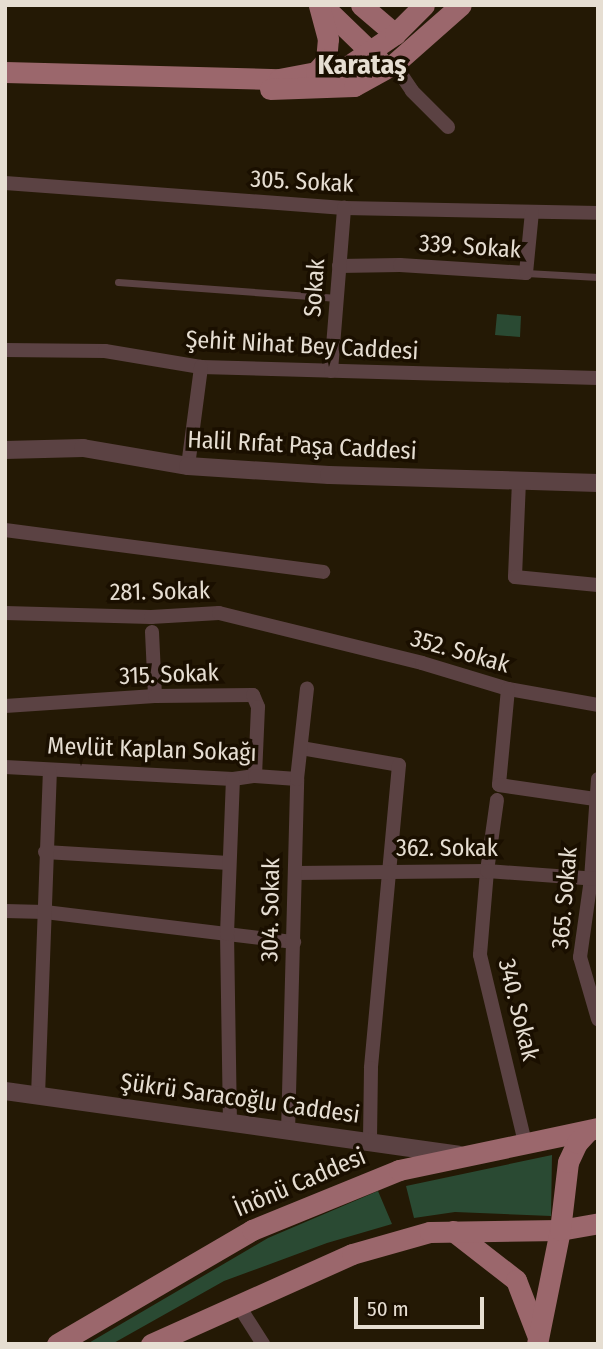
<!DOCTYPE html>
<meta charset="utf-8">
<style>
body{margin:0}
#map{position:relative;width:603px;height:1349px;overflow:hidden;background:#241905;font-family:"Fira Sans Condensed",sans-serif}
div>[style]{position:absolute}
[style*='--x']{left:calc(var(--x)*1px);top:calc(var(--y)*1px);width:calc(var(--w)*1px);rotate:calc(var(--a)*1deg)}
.green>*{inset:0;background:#2a4a33}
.service>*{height:7px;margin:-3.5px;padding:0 3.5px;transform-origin:3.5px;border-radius:3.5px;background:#5b4243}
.minor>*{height:14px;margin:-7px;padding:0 7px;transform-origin:7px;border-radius:7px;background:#5b4243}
.tertiary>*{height:18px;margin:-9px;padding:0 9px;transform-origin:9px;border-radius:9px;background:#5b4243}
.primary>*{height:21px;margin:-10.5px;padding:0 10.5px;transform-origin:10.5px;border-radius:10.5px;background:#9b676c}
span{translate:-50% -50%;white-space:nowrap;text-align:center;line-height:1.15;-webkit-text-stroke:7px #1a0f00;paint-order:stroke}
.street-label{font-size:24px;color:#e6ded2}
.quarter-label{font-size:28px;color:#e6ded2;font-weight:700}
.frame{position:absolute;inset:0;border:7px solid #e6ded2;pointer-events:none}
.scale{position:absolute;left:354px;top:1297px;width:130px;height:32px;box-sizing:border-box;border:4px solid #e6ded2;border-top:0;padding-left:9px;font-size:21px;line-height:24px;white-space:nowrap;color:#e6ded2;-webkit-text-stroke:5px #1a0f00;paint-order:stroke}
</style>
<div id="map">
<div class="green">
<i style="clip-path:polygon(497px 314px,521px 316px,520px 337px,495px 335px)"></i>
<i style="clip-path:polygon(552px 1155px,551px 1216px,455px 1212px,414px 1218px,406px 1186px)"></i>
<i style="clip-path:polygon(378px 1191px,392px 1224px,327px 1243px,224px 1281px,112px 1344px,87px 1344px,268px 1238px)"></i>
</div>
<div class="service">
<i style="--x:526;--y:273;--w:72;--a:3.2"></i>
<i style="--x:118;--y:282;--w:220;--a:4.2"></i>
</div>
<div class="minor">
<i style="--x:394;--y:64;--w:32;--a:56"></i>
<i style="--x:412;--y:91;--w:51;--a:45"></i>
<i style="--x:5;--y:183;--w:340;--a:4.2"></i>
<i style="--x:344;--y:208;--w:254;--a:1.1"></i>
<i style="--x:339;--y:266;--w:61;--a:-0.9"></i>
<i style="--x:400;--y:265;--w:126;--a:3.6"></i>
<i style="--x:526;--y:273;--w:61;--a:-84.4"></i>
<i style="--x:5;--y:350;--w:100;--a:0.6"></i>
<i style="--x:105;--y:351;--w:97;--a:9.5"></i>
<i style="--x:201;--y:367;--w:397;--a:1.6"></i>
<i style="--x:331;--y:371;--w:164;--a:-85.4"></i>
<i style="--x:188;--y:466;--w:100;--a:-82.5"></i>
<i style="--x:519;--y:481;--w:96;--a:92.4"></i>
<i style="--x:515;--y:577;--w:83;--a:5.5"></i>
<i style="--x:5;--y:530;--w:321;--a:7.5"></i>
<i style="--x:5;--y:613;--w:146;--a:1.6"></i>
<i style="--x:151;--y:617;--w:68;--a:-3.4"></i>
<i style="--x:219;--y:613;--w:209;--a:13.8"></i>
<i style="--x:422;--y:663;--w:90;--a:16.8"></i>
<i style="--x:508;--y:689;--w:91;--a:10.1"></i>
<i style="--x:152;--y:632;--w:64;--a:87.3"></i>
<i style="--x:508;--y:689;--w:96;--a:95.4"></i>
<i style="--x:499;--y:785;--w:97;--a:8.3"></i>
<i style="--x:5;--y:706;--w:150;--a:-3.8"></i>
<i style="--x:155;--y:696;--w:98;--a:-0.6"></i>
<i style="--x:253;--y:695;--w:13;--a:67"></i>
<i style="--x:258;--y:707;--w:69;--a:92.5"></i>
<i style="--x:301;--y:748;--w:99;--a:9.8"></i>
<i style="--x:399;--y:765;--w:304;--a:95.3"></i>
<i style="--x:371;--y:1068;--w:73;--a:90.8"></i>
<i style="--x:5;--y:767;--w:228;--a:3"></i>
<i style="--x:233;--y:779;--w:22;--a:-8"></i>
<i style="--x:255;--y:776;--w:42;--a:4.1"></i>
<i style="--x:598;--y:779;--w:100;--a:94"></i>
<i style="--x:591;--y:879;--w:79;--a:98"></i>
<i style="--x:580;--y:957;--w:65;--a:73.8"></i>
<i style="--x:497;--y:800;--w:72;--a:98"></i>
<i style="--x:487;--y:871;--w:84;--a:94.8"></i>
<i style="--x:480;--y:955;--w:196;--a:76.5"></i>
<i style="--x:45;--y:852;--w:184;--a:3.4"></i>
<i style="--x:295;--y:873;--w:192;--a:-0.6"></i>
<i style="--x:487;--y:871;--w:111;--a:4.1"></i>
<i style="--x:5;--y:911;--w:40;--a:1.4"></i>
<i style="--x:45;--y:912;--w:251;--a:6.9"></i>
<i style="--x:38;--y:1096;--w:325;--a:-87.9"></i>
<i style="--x:230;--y:1124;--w:190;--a:-90.9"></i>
<i style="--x:227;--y:934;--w:155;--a:-87.8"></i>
<i style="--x:288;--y:1132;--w:353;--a:-88.5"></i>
<i style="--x:297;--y:779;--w:91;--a:-83.7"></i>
<i style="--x:237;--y:1303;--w:49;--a:57.6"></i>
</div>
<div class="tertiary">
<i style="--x:5;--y:450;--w:78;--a:-1.5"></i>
<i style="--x:83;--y:448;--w:107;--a:9.7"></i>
<i style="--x:188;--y:466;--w:141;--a:3.7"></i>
<i style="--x:329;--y:475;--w:269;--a:1.7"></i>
<i style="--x:5;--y:1091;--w:458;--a:8"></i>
</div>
<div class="primary">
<i style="--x:322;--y:5;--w:79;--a:44"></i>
<i style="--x:361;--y:5;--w:45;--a:40.5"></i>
<i style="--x:5;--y:72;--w:274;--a:1.5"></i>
<i style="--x:279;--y:79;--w:70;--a:-10.7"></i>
<i style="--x:348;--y:66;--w:57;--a:-34.2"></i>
<i style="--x:395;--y:34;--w:41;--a:-45"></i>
<i style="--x:316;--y:72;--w:15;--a:-48"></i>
<i style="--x:326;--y:61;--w:22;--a:-85"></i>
<i style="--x:328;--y:39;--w:35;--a:-105"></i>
<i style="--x:270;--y:89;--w:84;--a:-2"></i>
<i style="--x:354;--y:86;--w:46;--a:-28.8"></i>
<i style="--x:394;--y:64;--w:89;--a:-41.4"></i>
<i style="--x:453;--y:1231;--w:80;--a:37.9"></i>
<i style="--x:516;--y:1280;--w:61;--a:68.9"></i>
<i style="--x:57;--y:1344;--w:226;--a:-30.3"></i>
<i style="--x:252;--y:1230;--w:159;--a:-22.2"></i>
<i style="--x:399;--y:1170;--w:203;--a:-11.9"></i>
<i style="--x:151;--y:1344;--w:220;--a:-24.1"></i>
<i style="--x:352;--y:1254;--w:81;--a:-15.8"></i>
<i style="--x:430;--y:1232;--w:130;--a:-0.9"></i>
<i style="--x:560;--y:1230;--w:39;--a:-10"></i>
<i style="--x:537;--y:1344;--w:116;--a:-78.6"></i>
<i style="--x:560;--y:1230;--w:68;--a:-83.3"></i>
<i style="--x:568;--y:1162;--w:21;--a:-65"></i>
<i style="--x:577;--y:1143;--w:15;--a:-48"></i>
</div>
<div class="street-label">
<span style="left:302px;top:182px;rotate:3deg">305. Sokak</span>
<span style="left:470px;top:247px;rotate:4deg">339. Sokak</span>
<span style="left:315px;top:288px;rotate:-86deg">Sokak</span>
<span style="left:302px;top:346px;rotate:3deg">Şehit Nihat Bey Caddesi</span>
<span style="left:302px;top:446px;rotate:3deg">Halil Rıfat Paşa Caddesi</span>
<span style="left:160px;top:592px;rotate:-1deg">281. Sokak</span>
<span style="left:460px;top:652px;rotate:16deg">352. Sokak</span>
<span style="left:169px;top:675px;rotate:-2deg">315. Sokak</span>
<span style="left:152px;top:750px;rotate:2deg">Mevlüt Kaplan Sokağı</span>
<span style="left:447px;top:849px">362. Sokak</span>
<span style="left:565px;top:898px;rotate:-85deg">365. Sokak</span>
<span style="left:271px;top:910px;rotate:-89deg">304. Sokak</span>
<span style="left:518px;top:1010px;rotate:76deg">340. Sokak</span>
<span style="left:240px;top:1099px;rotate:8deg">Şükrü Saracoğlu Caddesi</span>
<span style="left:300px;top:1183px;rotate:-23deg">İnönü Caddesi</span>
</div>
<div class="quarter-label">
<span style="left:362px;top:65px">Karataş</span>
</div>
<div class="frame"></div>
<div class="scale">50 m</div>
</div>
